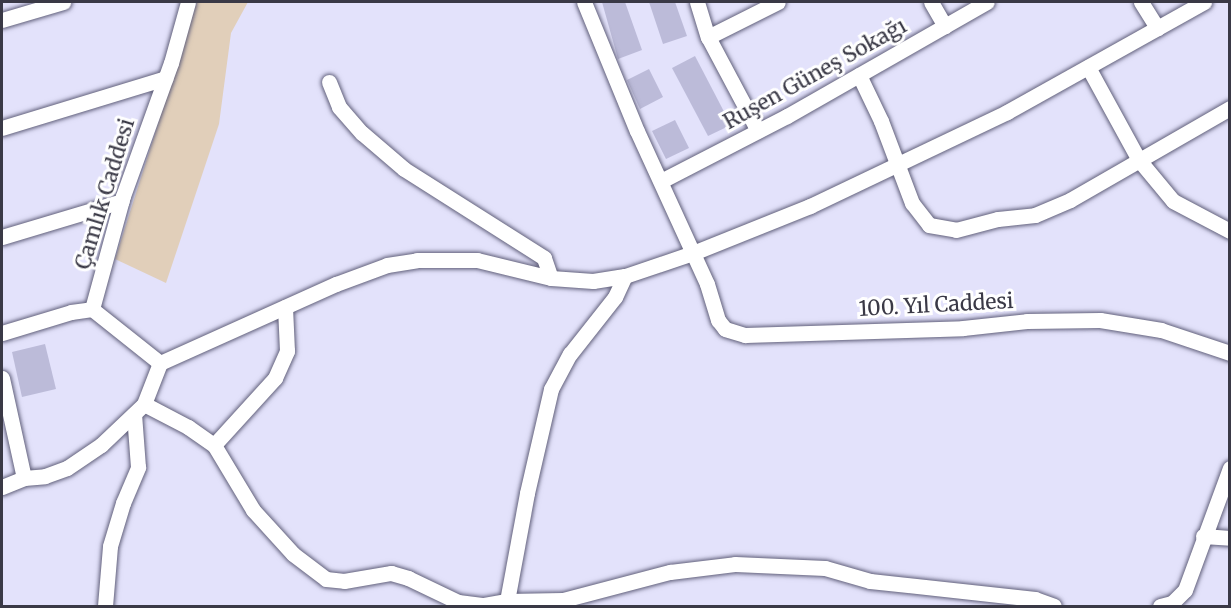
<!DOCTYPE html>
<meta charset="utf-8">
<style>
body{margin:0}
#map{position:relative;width:1231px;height:608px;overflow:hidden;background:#e3e2fb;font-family:Merriweather,serif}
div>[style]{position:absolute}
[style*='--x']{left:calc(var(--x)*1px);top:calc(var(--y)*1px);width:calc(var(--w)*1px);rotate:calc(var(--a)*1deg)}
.green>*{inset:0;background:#e1cfba}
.building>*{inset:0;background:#bcbbd9}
.roads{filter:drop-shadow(0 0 2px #61607b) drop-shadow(0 0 2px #61607b)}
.minor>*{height:15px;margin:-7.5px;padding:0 7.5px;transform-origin:7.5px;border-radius:7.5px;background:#fff}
span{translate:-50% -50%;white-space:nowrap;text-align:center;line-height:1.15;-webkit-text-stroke:6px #fff;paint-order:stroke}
.street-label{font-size:21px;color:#3a3946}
.frame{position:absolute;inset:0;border:3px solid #3a3946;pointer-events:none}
</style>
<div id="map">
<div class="green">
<i style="clip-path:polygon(197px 2px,248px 2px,231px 33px,219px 124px,166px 283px,115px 259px)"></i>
</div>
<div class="building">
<i style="clip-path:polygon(602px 2px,625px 2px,642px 50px,618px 59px)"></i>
<i style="clip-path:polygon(649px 2px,675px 2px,687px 36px,663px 44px)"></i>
<i style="clip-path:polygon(695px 56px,731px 125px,708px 136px,672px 68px)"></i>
<i style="clip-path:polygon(649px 69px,663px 97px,640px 109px,627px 80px)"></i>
<i style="clip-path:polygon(675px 120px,689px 148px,666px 159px,652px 131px)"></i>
<i style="clip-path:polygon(45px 344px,56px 389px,22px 397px,12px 352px)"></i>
</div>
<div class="roads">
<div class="minor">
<i style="--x:584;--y:2;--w:139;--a:67.7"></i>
<i style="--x:637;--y:131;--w:168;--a:65.4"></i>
<i style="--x:707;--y:284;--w:38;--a:73"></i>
<i style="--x:718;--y:320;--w:11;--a:52"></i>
<i style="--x:725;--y:329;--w:21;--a:17"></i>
<i style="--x:745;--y:335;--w:218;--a:-1.8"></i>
<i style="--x:963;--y:328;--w:64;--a:-6.2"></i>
<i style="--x:1027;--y:321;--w:73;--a:-0.8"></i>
<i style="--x:1100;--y:320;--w:62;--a:9.3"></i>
<i style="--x:1161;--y:330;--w:73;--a:18.4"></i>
<i style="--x:697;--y:2;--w:37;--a:73"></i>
<i style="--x:708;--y:37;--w:106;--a:62"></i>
<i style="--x:931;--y:2;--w:28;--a:60"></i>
<i style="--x:1141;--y:2;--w:31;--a:58"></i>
<i style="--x:2;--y:20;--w:64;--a:-16.4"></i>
<i style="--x:708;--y:37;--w:78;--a:-26.6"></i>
<i style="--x:1088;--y:67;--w:106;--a:61.3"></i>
<i style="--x:1139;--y:160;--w:53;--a:50.3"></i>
<i style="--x:1173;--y:201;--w:64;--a:27.8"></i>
<i style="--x:859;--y:75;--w:51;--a:64.4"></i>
<i style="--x:881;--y:121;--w:88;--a:69.3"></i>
<i style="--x:912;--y:203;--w:28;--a:52"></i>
<i style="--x:929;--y:225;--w:27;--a:10"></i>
<i style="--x:956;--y:230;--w:43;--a:-14.7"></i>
<i style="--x:998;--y:219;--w:37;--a:-6"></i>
<i style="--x:1035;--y:215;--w:38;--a:-23"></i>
<i style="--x:1070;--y:200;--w:185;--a:-29.9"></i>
<i style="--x:329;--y:82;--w:27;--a:68"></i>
<i style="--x:339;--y:107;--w:35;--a:49"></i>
<i style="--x:362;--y:133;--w:55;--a:40.6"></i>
<i style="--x:404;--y:169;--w:166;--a:32.4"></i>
<i style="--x:544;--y:258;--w:21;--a:71"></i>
<i style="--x:2;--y:128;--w:171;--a:-17"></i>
<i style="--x:661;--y:181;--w:142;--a:-27.3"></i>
<i style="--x:787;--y:116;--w:230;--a:-29.7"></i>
<i style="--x:2;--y:237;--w:125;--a:-16.7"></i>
<i style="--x:92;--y:309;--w:117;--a:-74.7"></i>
<i style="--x:123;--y:196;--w:141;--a:-70.2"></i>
<i style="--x:171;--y:63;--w:63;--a:-74.4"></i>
<i style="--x:92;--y:309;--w:87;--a:38.5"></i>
<i style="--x:2;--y:333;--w:72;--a:-16.9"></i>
<i style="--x:71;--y:312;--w:21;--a:-8"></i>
<i style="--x:2;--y:378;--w:102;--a:77.6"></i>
<i style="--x:144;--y:404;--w:50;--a:27.6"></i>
<i style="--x:188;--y:427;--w:32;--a:35"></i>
<i style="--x:214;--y:445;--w:76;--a:59"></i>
<i style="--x:253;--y:510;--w:59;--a:47.7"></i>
<i style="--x:293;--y:554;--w:41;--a:37.1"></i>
<i style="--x:326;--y:579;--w:18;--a:6"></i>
<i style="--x:344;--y:581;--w:48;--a:-9.7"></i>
<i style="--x:391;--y:573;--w:18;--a:16"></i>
<i style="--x:408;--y:578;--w:55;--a:25.6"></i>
<i style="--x:458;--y:602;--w:26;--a:7"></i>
<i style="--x:484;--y:605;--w:23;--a:-10"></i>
<i style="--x:507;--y:601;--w:56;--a:-1"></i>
<i style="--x:563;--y:600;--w:111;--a:-14.7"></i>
<i style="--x:670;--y:572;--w:65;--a:-7"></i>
<i style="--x:735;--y:564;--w:90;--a:2.5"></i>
<i style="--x:825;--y:568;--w:47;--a:16.1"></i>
<i style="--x:870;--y:581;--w:166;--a:6.2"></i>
<i style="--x:1035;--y:599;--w:20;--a:20"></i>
<i style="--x:214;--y:445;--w:91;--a:-47.7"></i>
<i style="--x:275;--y:378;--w:30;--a:-66"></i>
<i style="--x:287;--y:351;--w:44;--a:-92.6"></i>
<i style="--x:2;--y:487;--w:24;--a:-22"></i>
<i style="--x:24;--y:478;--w:21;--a:-5"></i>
<i style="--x:45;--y:476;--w:23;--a:-20"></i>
<i style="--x:67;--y:468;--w:41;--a:-34.1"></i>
<i style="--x:101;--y:445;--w:59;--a:-43.6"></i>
<i style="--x:144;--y:404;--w:44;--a:-68.7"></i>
<i style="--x:160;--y:363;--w:193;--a:-24.2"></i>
<i style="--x:336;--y:284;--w:54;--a:-20.4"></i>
<i style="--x:387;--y:265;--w:30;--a:-9"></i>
<i style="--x:417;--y:260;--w:60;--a:0"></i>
<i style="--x:477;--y:260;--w:76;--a:13.7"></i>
<i style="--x:551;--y:278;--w:42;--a:4.1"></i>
<i style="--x:593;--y:281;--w:32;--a:-9"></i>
<i style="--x:625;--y:276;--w:72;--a:-18.7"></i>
<i style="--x:693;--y:253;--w:126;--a:-21.9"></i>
<i style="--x:810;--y:206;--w:218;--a:-25.5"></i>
<i style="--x:1007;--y:112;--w:226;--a:-29.2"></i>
<i style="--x:1203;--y:536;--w:27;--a:4"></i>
<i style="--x:507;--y:601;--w:110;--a:-79.5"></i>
<i style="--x:527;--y:493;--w:107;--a:-77"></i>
<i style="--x:551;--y:389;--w:40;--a:-62"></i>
<i style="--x:570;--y:354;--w:73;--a:-51.7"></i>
<i style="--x:615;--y:297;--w:23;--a:-65"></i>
<i style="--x:105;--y:606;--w:60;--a:-85.2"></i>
<i style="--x:110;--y:546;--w:45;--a:-73.2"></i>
<i style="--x:123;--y:503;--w:39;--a:-67"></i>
<i style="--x:138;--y:467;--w:53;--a:-94.3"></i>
<i style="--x:1160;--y:606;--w:12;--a:-14"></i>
<i style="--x:1172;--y:603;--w:18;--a:-45"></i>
<i style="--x:1185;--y:590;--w:130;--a:-69.8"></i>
</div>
</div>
<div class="street-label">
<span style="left:815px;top:74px;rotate:-29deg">Ruşen Güneş Sokağı</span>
<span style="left:105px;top:194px;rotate:-73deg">Çamlık Caddesi</span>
<span style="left:936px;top:305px;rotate:-3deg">100. Yıl Caddesi</span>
</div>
<div class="frame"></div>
</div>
